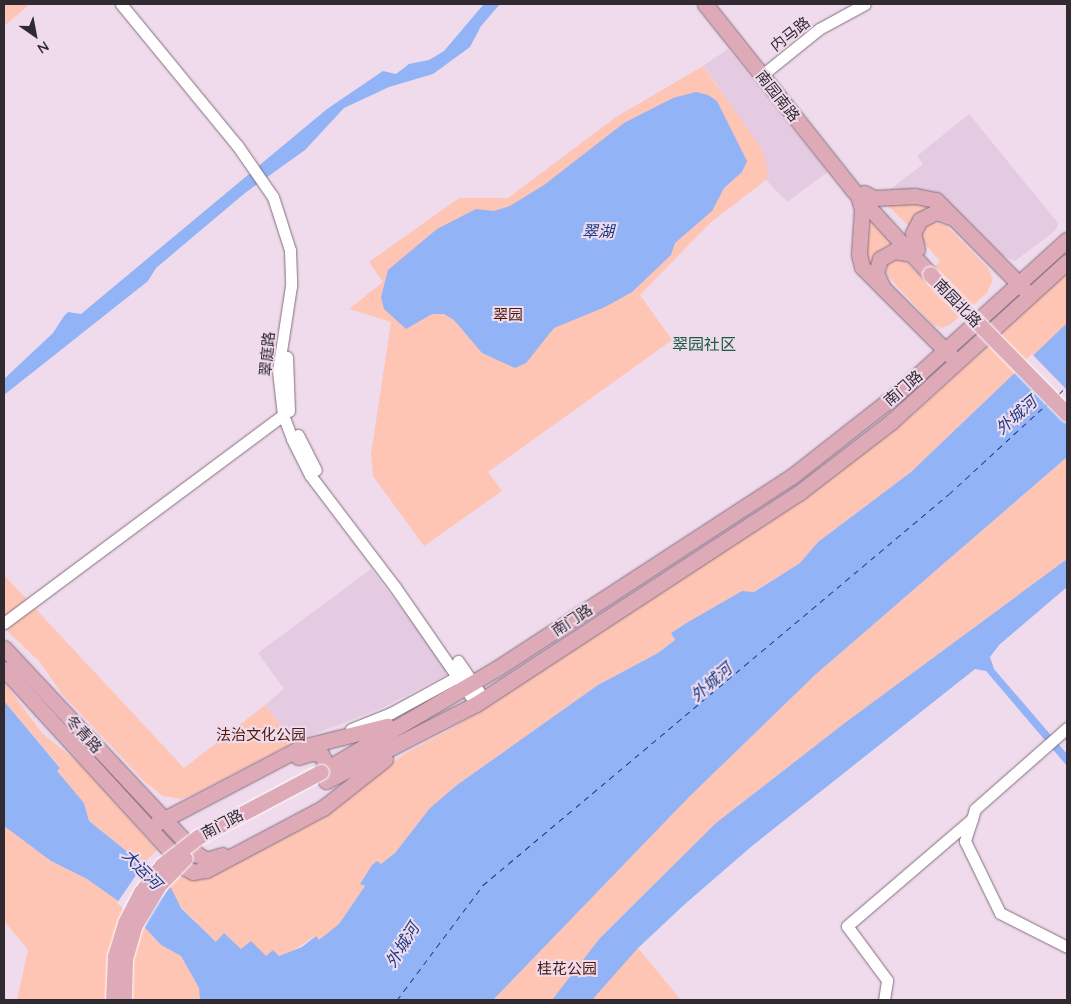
<!DOCTYPE html>
<meta charset="utf-8">
<style>
body{margin:0}
#map{position:relative;width:1071px;height:1004px;overflow:hidden;background:#efdbec;font-family:Quicksand,"Noto Sans SC",sans-serif}
div>[style]{position:absolute}
[style*='--x']{left:calc(var(--x)*1px);top:calc(var(--y)*1px);width:calc(var(--w)*1px);rotate:calc(var(--a)*1deg)}
.built>*{inset:0;background:#e5cbe2}
.green>*{inset:0;background:#fec5b5}
.water>*{inset:0;background:#92b3f6}
.pier>*{inset:0;background:#efdbec}
.ferry>*{height:1px;margin-top:-0.5px;transform-origin:0;background:repeating-linear-gradient(90deg,#193a86 0 6px,transparent 0 11px)}
.roads{filter:drop-shadow(0 0 1px #816f7f) drop-shadow(0 0 1px #816f7f)}
.minor>*{height:11px;margin:-5.5px;padding:0 5.5px;transform-origin:5.5px;border-radius:5.5px;background:#fff}
.major>*{height:15px;margin:-7.5px;padding:0 7.5px;transform-origin:7.5px;border-radius:7.5px;background:#dfaab8}
.bridges{filter:drop-shadow(0 0 1px #fff) drop-shadow(0 0 1px #fff)}
.major-bridge>*{height:15px;margin:-7.5px;padding:0 7.5px;transform-origin:7.5px;border-radius:7.5px;background:#dfaab8}
span{translate:-50% -50%;white-space:nowrap;text-align:center;line-height:1.15;-webkit-text-stroke:4px #efdbec;paint-order:stroke}
.street-label{font-size:15px;color:#312a30}
.park-label{font-size:15px;color:#4c1a0c}
.water-label{font-size:16px;color:#193a86;font-style:italic}
.neighbourhood-label{font-size:16px;color:#175b42}
.frame{position:absolute;inset:0;border:5px solid #312a30;pointer-events:none}
.north{position:absolute;left:10px;top:10px;width:50px;height:50px;-webkit-text-stroke:4px #efdbec;paint-order:stroke;rotate:147deg;font-size:14px;font-weight:700;line-height:20px;text-align:center;color:#312a30}
.north::after{content:'';display:block;margin:auto;width:18px;height:22px;background:#312a30;clip-path:polygon(50% 0,100% 100%,50% 72%,0 100%)}
</style>
<div id="map">
<div class="built">
<i style="clip-path:polygon(728px 49px,828px 172px,787px 202px,766px 180px,718px 86px,703px 66px)"></i>
<i style="clip-path:polygon(969px 114px,1058px 223px,1056px 230px,1015px 261px,1003px 256px,946px 200px,888px 191px,923px 164px,917px 156px)"></i>
<i style="clip-path:polygon(371px 569px,445px 665px,446px 675px,382px 708px,294px 742px,265px 705px,284px 689px,258px 653px)"></i>
</div>
<div class="green">
<i style="clip-path:polygon(4px 4px,30px 4px,4px 26px)"></i>
<i style="clip-path:polygon(703px 66px,762px 149px,768px 170px,766px 180px,710px 223px,640px 295px,672px 340px,488px 472px,502px 491px,424px 546px,373px 476px,371px 454px,391px 322px,349px 309px,383px 282px,369px 262px,459px 198px,508px 198px,616px 117px)"></i>
<i style="clip-path:polygon(905px 201px,933px 207px,915px 214px,909px 226px,887px 205px)"></i>
<i style="clip-path:polygon(870px 220px,891px 243px,877px 252px,871px 265px,866px 256px)"></i>
<i style="clip-path:polygon(931px 222px,946px 225px,988px 268px,993px 279px,987px 293px,951px 324px,942px 328px,933px 325px,886px 274px,887px 265px,895px 258px,904px 260px,923px 278px,940px 261px,921px 240px,921px 232px)"></i>
<i style="clip-path:polygon(1067px 272px,1067px 323px,911px 472px,818px 542px,800px 563px,753px 592px,742px 591px,688px 622px,671px 633px,675px 640px,658px 653px,598px 685px,457px 785px,430px 808px,395px 853px,381px 865px,372px 865px,360px 884px,365px 886px,339px 924px,327px 935px,319px 940px,315px 936px,288px 954px,266px 956px,216px 942px,174px 900px,170px 886px,185px 870px,345px 797px,406px 753px,456px 726px,819px 488px,915px 413px)"></i>
<i style="clip-path:polygon(1067px 457px,1067px 559px,846px 722px,716px 823px,600px 938px,617px 969px,638px 948px,681px 1000px,493px 1000px,689px 797px,815px 675px)"></i>
<i style="clip-path:polygon(4px 575px,184px 768px,265px 705px,294px 742px,190px 796px,181px 799px,163px 796px,145px 782px,62px 694px,40px 662px,4px 628px)"></i>
<i style="clip-path:polygon(4px 682px,42px 733px,80px 764px,157px 850px,143px 864px,89px 821px,84px 803px,56px 771px,60px 767px,4px 701px)"></i>
<i style="clip-path:polygon(4px 826px,51px 861px,87px 879px,124px 905px,161px 945px,181px 956px,199px 988px,200px 1000px,17px 1000px,28px 950px,4px 921px)"></i>
</div>
<div class="water">
<i style="clip-path:polygon(484px 4px,500px 4px,481px 26px,470px 47px,433px 74px,389px 87px,344px 108px,305px 150px,245px 193px,156px 268px,148px 281px,4px 395px,4px 379px,53px 333px,64px 316px,68px 312px,81px 314px,327px 109px,383px 71px,396px 74px,409px 64px,429px 60px,444px 51px)"></i>
<i style="clip-path:polygon(696px 92px,708px 95px,717px 101px,747px 161px,742px 172px,724px 188px,712px 211px,675px 243px,671px 255px,632px 292px,605px 307px,554px 328px,526px 363px,515px 368px,482px 353px,454px 320px,444px 314px,432px 314px,406px 329px,384px 309px,381px 297px,388px 270px,437px 229px,476px 209px,494px 211px,510px 206px,544px 185px,624px 123px,673px 98px)"></i>
<i style="clip-path:polygon(1067px 323px,1067px 457px,815px 675px,689px 797px,493px 1000px,200px 1000px,199px 988px,181px 956px,161px 945px,124px 905px,87px 879px,51px 861px,4px 826px,4px 701px,60px 768px,57px 771px,84px 803px,89px 821px,170px 886px,181px 908px,216px 942px,224px 933px,241px 949px,251px 941px,266px 956px,273px 950px,279px 956px,302px 947px,316px 936px,319px 940px,339px 924px,365px 886px,360px 884px,372px 865px,377px 861px,381px 864px,395px 853px,430px 808px,457px 785px,598px 685px,658px 653px,675px 640px,671px 633px,688px 622px,742px 591px,754px 592px,800px 563px,818px 542px,911px 472px)"></i>
<i style="clip-path:polygon(1067px 559px,1067px 587px,999px 645px,990px 657px,994px 669px,1067px 754px,1067px 766px,986px 671px,975px 669px,752px 846px,685px 904px,638px 948px,592px 1000px,552px 1000px,600px 938px,716px 823px,846px 722px)"></i>
</div>
<div class="pier">
<i style="clip-path:polygon(1032px 354px,1067px 390px,1067px 424px,1014px 371px)"></i>
<i style="clip-path:polygon(145px 862px,172px 884px,153px 910px,144px 928px,117px 903px)"></i>
</div>
<div class="ferry">
<i style="--x:1059;--y:394;--w:11;--a:-45"></i>
<i style="--x:397;--y:1000;--w:144;--a:-53.2"></i>
<i style="--x:483;--y:885;--w:608;--a:-40"></i>
<i style="--x:949;--y:494;--w:134;--a:-42.6"></i>
</div>
<div class="roads">
<div class="minor">
<i style="--x:121;--y:4;--w:183;--a:50.6"></i>
<i style="--x:237;--y:145;--w:63;--a:55.3"></i>
<i style="--x:273;--y:197;--w:56;--a:72.2"></i>
<i style="--x:290;--y:250;--w:36;--a:88"></i>
<i style="--x:291;--y:286;--w:86;--a:98.7"></i>
<i style="--x:278;--y:371;--w:44;--a:83.5"></i>
<i style="--x:283;--y:415;--w:26;--a:69"></i>
<i style="--x:292;--y:439;--w:40;--a:63.4"></i>
<i style="--x:310;--y:475;--w:141;--a:52.8"></i>
<i style="--x:395;--y:587;--w:142;--a:55.3"></i>
<i style="--x:762;--y:75;--w:73;--a:-38.9"></i>
<i style="--x:819;--y:29;--w:52;--a:-28.5"></i>
<i style="--x:287;--y:357;--w:54;--a:87.9"></i>
<i style="--x:298;--y:435;--w:39;--a:63"></i>
<i style="--x:4;--y:623;--w:348;--a:-36.7"></i>
<i style="--x:458;--y:661;--w:46;--a:55.6"></i>
<i style="--x:351;--y:729;--w:43;--a:-21.8"></i>
<i style="--x:391;--y:713;--w:77;--a:-28.6"></i>
<i style="--x:972;--y:819;--w:23;--a:108"></i>
<i style="--x:965;--y:841;--w:80;--a:64.1"></i>
<i style="--x:1000;--y:913;--w:75;--a:26.9"></i>
<i style="--x:884;--y:1000;--w:20;--a:-81"></i>
<i style="--x:887;--y:980;--w:67;--a:-126.5"></i>
<i style="--x:847;--y:926;--w:165;--a:-40.6"></i>
<i style="--x:972;--y:819;--w:10;--a:-73"></i>
<i style="--x:975;--y:809;--w:123;--a:-41.4"></i>
</div>
<div class="major">
<i style="--x:705;--y:4;--w:236;--a:51.5"></i>
<i style="--x:852;--y:189;--w:115;--a:47.5"></i>
<i style="--x:864;--y:193;--w:11;--a:27"></i>
<i style="--x:874;--y:198;--w:41;--a:-2.8"></i>
<i style="--x:915;--y:196;--w:21;--a:11"></i>
<i style="--x:936;--y:200;--w:125;--a:45.3"></i>
<i style="--x:859;--y:199;--w:10;--a:73"></i>
<i style="--x:862;--y:209;--w:45;--a:93.8"></i>
<i style="--x:859;--y:254;--w:13;--a:77"></i>
<i style="--x:862;--y:267;--w:126;--a:45"></i>
<i style="--x:917;--y:249;--w:16;--a:-104"></i>
<i style="--x:913;--y:233;--w:15;--a:-62"></i>
<i style="--x:920;--y:220;--w:18;--a:-27"></i>
<i style="--x:936;--y:212;--w:18;--a:19"></i>
<i style="--x:883;--y:288;--w:17;--a:-115"></i>
<i style="--x:876;--y:273;--w:15;--a:-74"></i>
<i style="--x:880;--y:259;--w:16;--a:-30"></i>
<i style="--x:894;--y:251;--w:18;--a:9"></i>
<i style="--x:4;--y:648;--w:284;--a:46.9"></i>
<i style="--x:198;--y:855;--w:10;--a:29"></i>
<i style="--x:207;--y:860;--w:16;--a:-18"></i>
<i style="--x:4;--y:669;--w:270;--a:47.6"></i>
<i style="--x:186;--y:868;--w:8;--a:30"></i>
<i style="--x:193;--y:872;--w:13;--a:-9"></i>
<i style="--x:206;--y:870;--w:132;--a:-27.9"></i>
<i style="--x:323;--y:808;--w:79;--a:-38.3"></i>
<i style="--x:298;--y:757;--w:14;--a:-17"></i>
<i style="--x:311;--y:753;--w:10;--a:6"></i>
<i style="--x:321;--y:754;--w:11;--a:63"></i>
<i style="--x:326;--y:764;--w:9;--a:122"></i>
<i style="--x:321;--y:772;--w:203;--a:-30.5"></i>
<i style="--x:496;--y:669;--w:352;--a:-33.1"></i>
<i style="--x:791;--y:477;--w:136;--a:-38.1"></i>
<i style="--x:898;--y:393;--w:228;--a:-42.2"></i>
<i style="--x:326;--y:781;--w:169;--a:-27.2"></i>
<i style="--x:476;--y:704;--w:387;--a:-33.2"></i>
<i style="--x:800;--y:492;--w:115;--a:-37.6"></i>
<i style="--x:891;--y:422;--w:238;--a:-42.3"></i>
<i style="--x:157;--y:823;--w:164;--a:-27.7"></i>
<i style="--x:302;--y:747;--w:88;--a:-13.9"></i>
</div>
</div>
<div class="bridges">
<div class="major-bridge">
<i style="--x:930;--y:274;--w:196;--a:45.6"></i>
<i style="--x:113;--y:1000;--w:44;--a:-87.4"></i>
<i style="--x:115;--y:956;--w:34;--a:-73"></i>
<i style="--x:125;--y:923;--w:35;--a:-63"></i>
<i style="--x:141;--y:892;--w:34;--a:-52"></i>
<i style="--x:162;--y:865;--w:46;--a:-37.9"></i>
<i style="--x:198;--y:837;--w:139;--a:-27.9"></i>
<i style="--x:124;--y:1000;--w:41;--a:-88.6"></i>
<i style="--x:125;--y:959;--w:35;--a:-74"></i>
<i style="--x:135;--y:925;--w:47;--a:-59"></i>
<i style="--x:159;--y:885;--w:37;--a:-46"></i>
</div>
</div>
<div class="street-label">
<span style="left:790px;top:34px;rotate:-38deg">内马路</span>
<span style="left:778px;top:96px;rotate:52deg">南园南路</span>
<span style="left:958px;top:303px;rotate:46deg">南园北路</span>
<span style="left:267px;top:354px;rotate:-85deg">翠庭路</span>
<span style="left:903px;top:388px;rotate:-41deg">南门路</span>
<span style="left:572px;top:620px;rotate:-33deg">南门路</span>
<span style="left:84px;top:734px;rotate:47deg">冬青路</span>
<span style="left:222px;top:824px;rotate:-28deg">南门路</span>
</div>
<div class="park-label">
<span style="left:508px;top:315px">翠园</span>
<span style="left:261px;top:735px">法治文化公园</span>
<span style="left:567px;top:969px">桂花公园</span>
</div>
<div class="water-label">
<span style="left:598px;top:231px">翠湖</span>
<span style="left:1016px;top:415px;rotate:-41deg">外城河</span>
<span style="left:711px;top:682px;rotate:-41deg">外城河</span>
<span style="left:142px;top:869px;rotate:46deg">大运河</span>
<span style="left:402px;top:945px;rotate:-58deg">外城河</span>
</div>
<div class="neighbourhood-label">
<span style="left:704px;top:344px">翠园社区</span>
</div>
<div class="frame"></div>
<div class="north">N</div>
</div>
